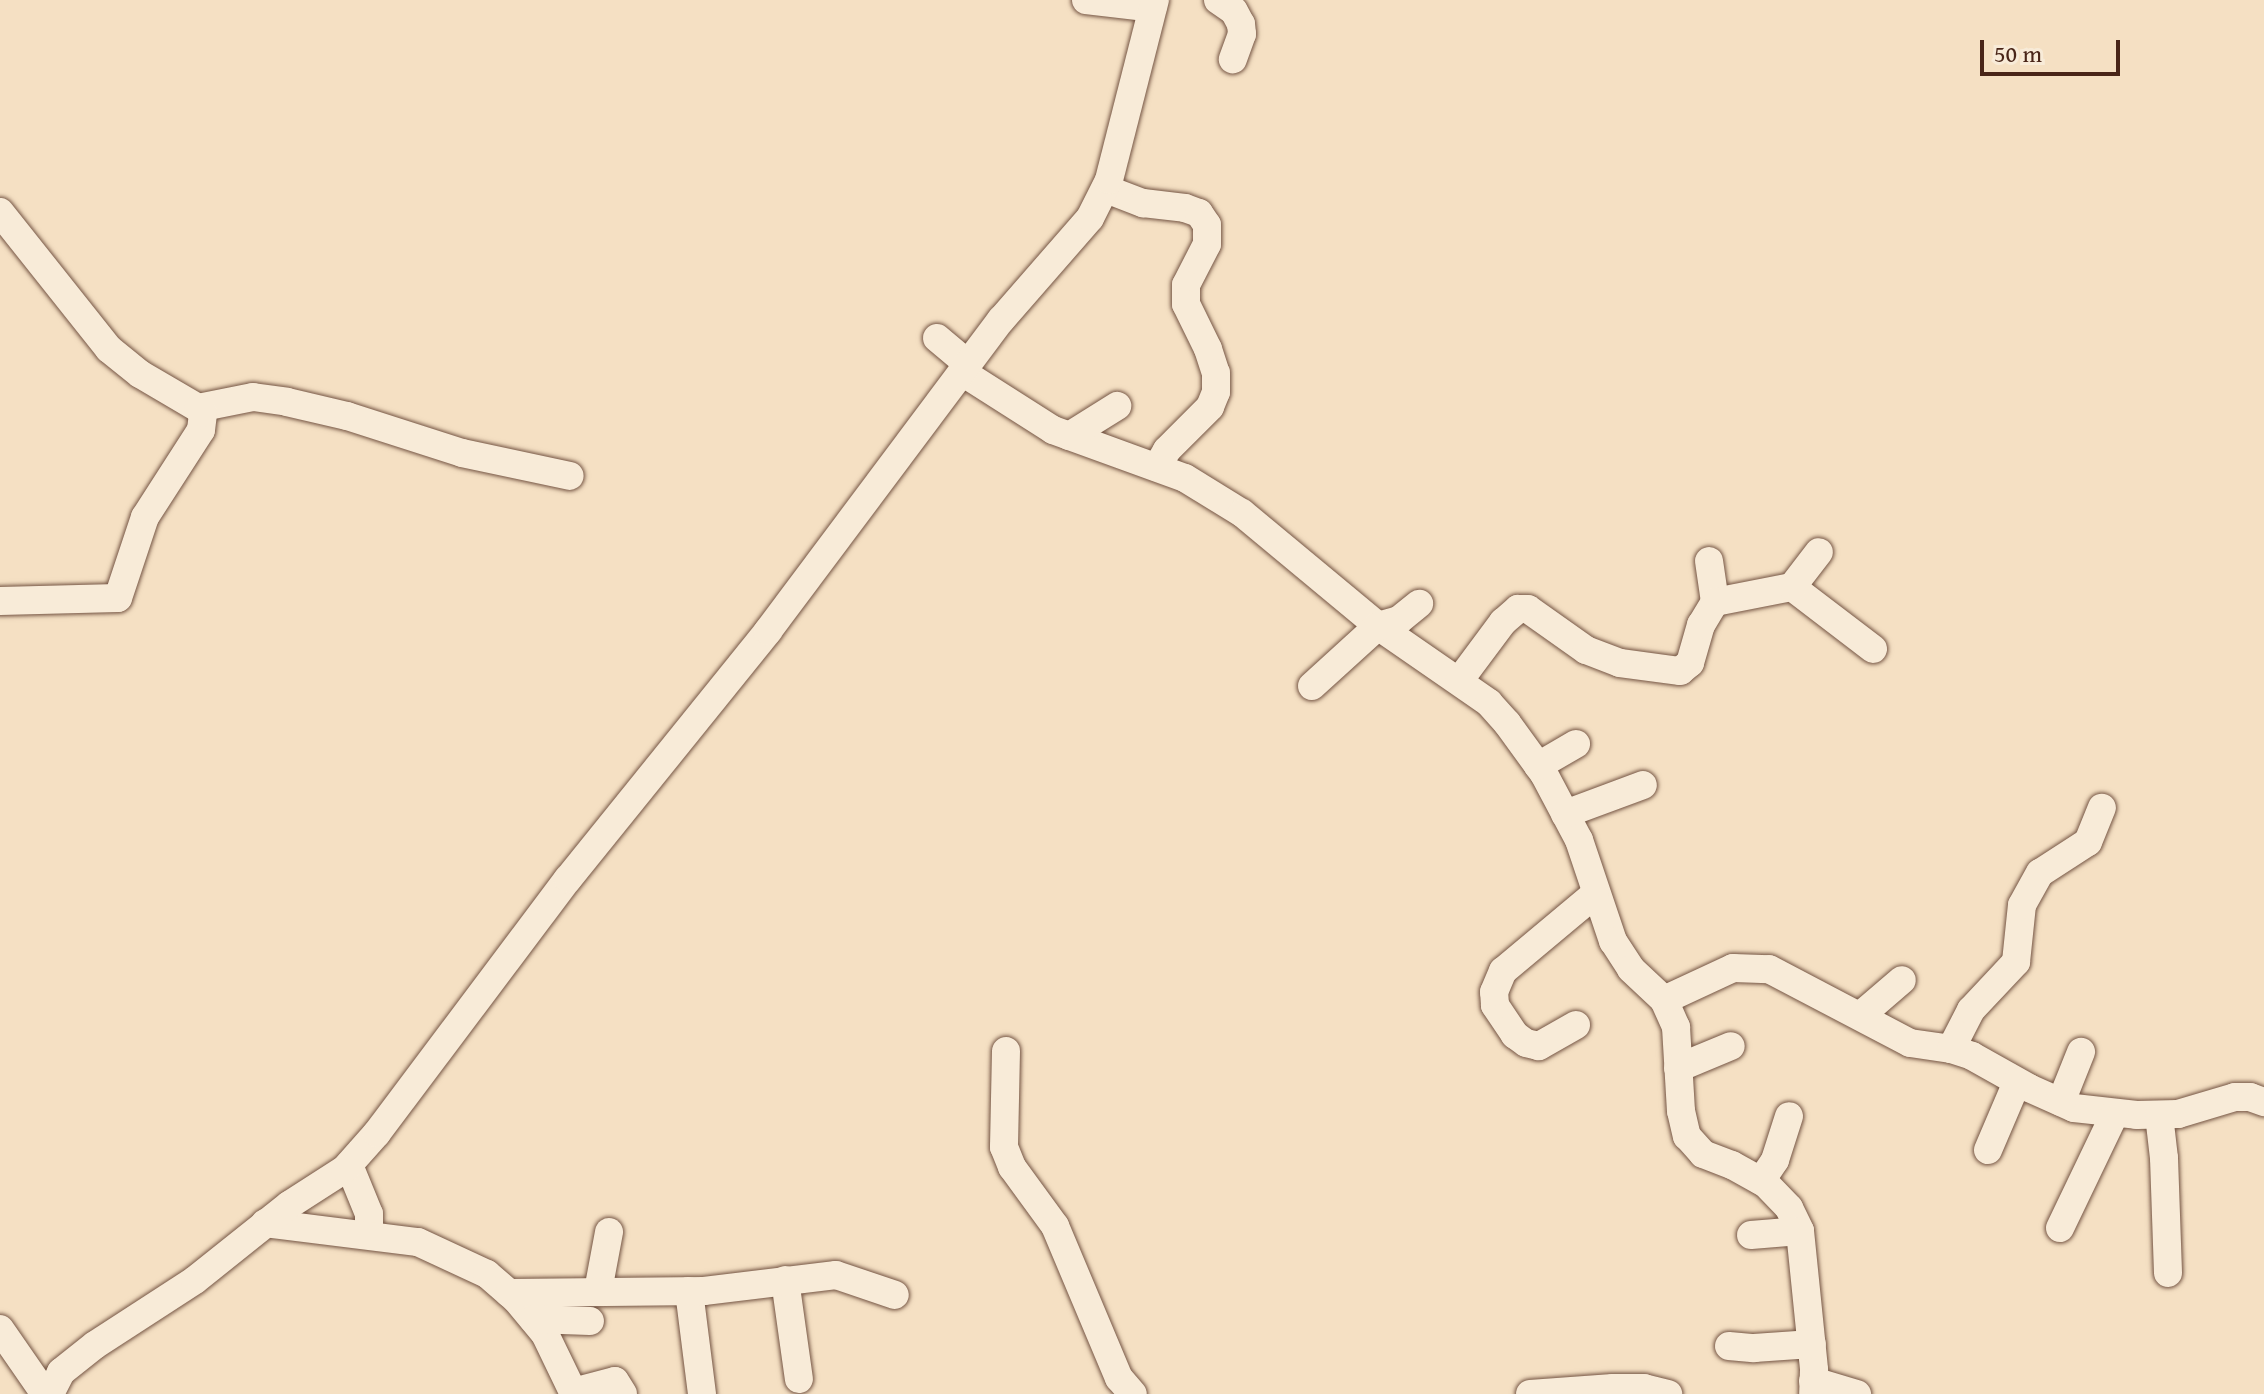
<!DOCTYPE html>
<style>
body{margin:0}
#map{position:relative;width:2264px;height:1394px;overflow:hidden;background:#f5e0c3;font-family:"Gentium Book Plus",serif}
div>[style]{position:absolute}
[style*='--x']{left:calc(var(--x)*1px);top:calc(var(--y)*1px);width:calc(var(--w)*1px);rotate:calc(var(--a)*1deg)}
.roads{filter:drop-shadow(0 0 2px #745443) drop-shadow(0 0 2px #745443)}
.minor>*{height:28px;margin:-14px;padding:0 14px;transform-origin:14px;border-radius:14px;background:#f8ebd8}
span{translate:-50% -50%;white-space:nowrap;text-align:center;line-height:1.15;-webkit-text-stroke:6px #f8ebd8;paint-order:stroke}
.scale{position:absolute;left:1980px;top:40px;width:140px;height:36px;box-sizing:border-box;border:4px solid #492518;border-top:0;padding-left:10px;font-size:24px;line-height:28px;white-space:nowrap;color:#492518;-webkit-text-stroke:6px #f8ebd8;paint-order:stroke}
</style>
<div id="map">
<div class="roads">
<div class="minor">
<i style="--x:1086;--y:0;--w:67;--a:6.8"></i>
<i style="--x:1218;--y:0;--w:19;--a:35"></i>
<i style="--x:1234;--y:11;--w:15;--a:62"></i>
<i style="--x:1241;--y:24;--w:10;--a:84"></i>
<i style="--x:1242;--y:34;--w:27;--a:110"></i>
<i style="--x:1106;--y:189;--w:40;--a:21"></i>
<i style="--x:1143;--y:203;--w:42;--a:6.8"></i>
<i style="--x:1185;--y:208;--w:15;--a:20"></i>
<i style="--x:1199;--y:213;--w:14;--a:56"></i>
<i style="--x:1207;--y:225;--w:19;--a:90"></i>
<i style="--x:1207;--y:244;--w:46;--a:117.1"></i>
<i style="--x:1186;--y:285;--w:19;--a:90"></i>
<i style="--x:1186;--y:304;--w:50;--a:63.9"></i>
<i style="--x:1208;--y:349;--w:25;--a:72"></i>
<i style="--x:1216;--y:373;--w:19;--a:90"></i>
<i style="--x:1216;--y:392;--w:16;--a:112"></i>
<i style="--x:1210;--y:407;--w:61;--a:135"></i>
<i style="--x:1167;--y:450;--w:20;--a:120"></i>
<i style="--x:0;--y:212;--w:175;--a:51.5"></i>
<i style="--x:109;--y:349;--w:40;--a:39"></i>
<i style="--x:140;--y:374;--w:67;--a:30.4"></i>
<i style="--x:198;--y:408;--w:56;--a:-11.3"></i>
<i style="--x:253;--y:397;--w:34;--a:8"></i>
<i style="--x:287;--y:402;--w:62;--a:13.1"></i>
<i style="--x:347;--y:416;--w:121;--a:17.8"></i>
<i style="--x:462;--y:453;--w:110;--a:12"></i>
<i style="--x:937;--y:338;--w:40;--a:40"></i>
<i style="--x:962;--y:372;--w:108;--a:32.5"></i>
<i style="--x:1053;--y:430;--w:140;--a:20"></i>
<i style="--x:1185;--y:478;--w:67;--a:31.6"></i>
<i style="--x:1242;--y:513;--w:177;--a:39.7"></i>
<i style="--x:1378;--y:626;--w:135;--a:34.7"></i>
<i style="--x:1489;--y:703;--w:27;--a:48"></i>
<i style="--x:1507;--y:723;--w:63;--a:54"></i>
<i style="--x:1544;--y:774;--w:75;--a:62.1"></i>
<i style="--x:1579;--y:840;--w:107;--a:71.4"></i>
<i style="--x:1613;--y:941;--w:33;--a:57"></i>
<i style="--x:1631;--y:969;--w:45;--a:43.2"></i>
<i style="--x:1664;--y:1000;--w:30;--a:66"></i>
<i style="--x:1676;--y:1027;--w:84;--a:86.6"></i>
<i style="--x:1681;--y:1111;--w:26;--a:77"></i>
<i style="--x:1687;--y:1136;--w:24;--a:48"></i>
<i style="--x:1703;--y:1154;--w:31;--a:21"></i>
<i style="--x:1732;--y:1165;--w:39;--a:29"></i>
<i style="--x:1766;--y:1184;--w:33;--a:46"></i>
<i style="--x:1789;--y:1208;--w:25;--a:64"></i>
<i style="--x:1800;--y:1231;--w:140;--a:84.2"></i>
<i style="--x:1814;--y:1370;--w:24;--a:92"></i>
<i style="--x:1069;--y:436;--w:57;--a:-32"></i>
<i style="--x:1709;--y:561;--w:41;--a:81.7"></i>
<i style="--x:1792;--y:587;--w:102;--a:37.4"></i>
<i style="--x:0;--y:601;--w:118;--a:-1.5"></i>
<i style="--x:118;--y:598;--w:85;--a:-71.6"></i>
<i style="--x:145;--y:517;--w:103;--a:-57.2"></i>
<i style="--x:201;--y:430;--w:17;--a:-83"></i>
<i style="--x:203;--y:413;--w:7;--a:-135"></i>
<i style="--x:1459;--y:681;--w:74;--a:-53.3"></i>
<i style="--x:1503;--y:622;--w:20;--a:-41"></i>
<i style="--x:1518;--y:609;--w:10;--a:0"></i>
<i style="--x:1528;--y:609;--w:71;--a:35.3"></i>
<i style="--x:1586;--y:650;--w:36;--a:21"></i>
<i style="--x:1620;--y:663;--w:61;--a:7.6"></i>
<i style="--x:1680;--y:671;--w:13;--a:-39"></i>
<i style="--x:1690;--y:663;--w:40;--a:-74"></i>
<i style="--x:1701;--y:625;--w:27;--a:-59"></i>
<i style="--x:1715;--y:602;--w:78;--a:-11"></i>
<i style="--x:1792;--y:587;--w:44;--a:-52.4"></i>
<i style="--x:1312;--y:686;--w:89;--a:-42.3"></i>
<i style="--x:1378;--y:626;--w:22;--a:-16"></i>
<i style="--x:1399;--y:620;--w:26;--a:-39"></i>
<i style="--x:1538;--y:766;--w:44;--a:-30.1"></i>
<i style="--x:1565;--y:814;--w:83;--a:-20.4"></i>
<i style="--x:1664;--y:1000;--w:76;--a:-24.9"></i>
<i style="--x:1733;--y:968;--w:36;--a:2"></i>
<i style="--x:1769;--y:969;--w:159;--a:27.7"></i>
<i style="--x:1910;--y:1043;--w:41;--a:8.3"></i>
<i style="--x:1951;--y:1049;--w:22;--a:18"></i>
<i style="--x:1972;--y:1056;--w:65;--a:29.3"></i>
<i style="--x:2029;--y:1088;--w:49;--a:24"></i>
<i style="--x:2074;--y:1108;--w:63;--a:6.3"></i>
<i style="--x:2137;--y:1115;--w:41;--a:-1.4"></i>
<i style="--x:2178;--y:1114;--w:59;--a:-16.6"></i>
<i style="--x:2235;--y:1097;--w:15;--a:0"></i>
<i style="--x:2250;--y:1097;--w:15;--a:20"></i>
<i style="--x:1860;--y:1016;--w:55;--a:-40.6"></i>
<i style="--x:1576;--y:1025;--w:43;--a:150.4"></i>
<i style="--x:1539;--y:1046;--w:13;--a:-167"></i>
<i style="--x:1526;--y:1043;--w:14;--a:-144"></i>
<i style="--x:1515;--y:1035;--w:36;--a:-124"></i>
<i style="--x:1495;--y:1005;--w:13;--a:-94"></i>
<i style="--x:1494;--y:992;--w:23;--a:-67"></i>
<i style="--x:1503;--y:971;--w:120;--a:-39.9"></i>
<i style="--x:1951;--y:1049;--w:44;--a:-62.9"></i>
<i style="--x:1971;--y:1010;--w:66;--a:-46.8"></i>
<i style="--x:2016;--y:962;--w:57;--a:-84"></i>
<i style="--x:2022;--y:905;--w:37;--a:-61"></i>
<i style="--x:2040;--y:873;--w:57;--a:-32.9"></i>
<i style="--x:2088;--y:842;--w:37;--a:-68"></i>
<i style="--x:1006;--y:1051;--w:96;--a:91.2"></i>
<i style="--x:1004;--y:1147;--w:22;--a:68"></i>
<i style="--x:1012;--y:1167;--w:73;--a:53.9"></i>
<i style="--x:1055;--y:1226;--w:165;--a:67.2"></i>
<i style="--x:1119;--y:1378;--w:21;--a:49"></i>
<i style="--x:1678;--y:1068;--w:57;--a:-22.5"></i>
<i style="--x:2061;--y:1102;--w:54;--a:-68.2"></i>
<i style="--x:2159;--y:1115;--w:43;--a:83.4"></i>
<i style="--x:2164;--y:1158;--w:115;--a:88"></i>
<i style="--x:1988;--y:1150;--w:74;--a:-66.9"></i>
<i style="--x:349;--y:1165;--w:53;--a:67.8"></i>
<i style="--x:369;--y:1214;--w:20;--a:90"></i>
<i style="--x:1761;--y:1181;--w:25;--a:-56"></i>
<i style="--x:1775;--y:1160;--w:46;--a:-72.3"></i>
<i style="--x:265;--y:1223;--w:154;--a:7.1"></i>
<i style="--x:418;--y:1242;--w:76;--a:24.9"></i>
<i style="--x:487;--y:1274;--w:38;--a:41"></i>
<i style="--x:516;--y:1299;--w:45;--a:50.4"></i>
<i style="--x:545;--y:1334;--w:67;--a:64.2"></i>
<i style="--x:2060;--y:1228;--w:127;--a:-64.4"></i>
<i style="--x:1751;--y:1235;--w:49;--a:-4.7"></i>
<i style="--x:785;--y:1280;--w:100;--a:82"></i>
<i style="--x:598;--y:1291;--w:60;--a:-79.4"></i>
<i style="--x:689;--y:1291;--w:104;--a:82.8"></i>
<i style="--x:509;--y:1293;--w:195;--a:-0.6"></i>
<i style="--x:704;--y:1291;--w:133;--a:-6.9"></i>
<i style="--x:836;--y:1275;--w:62;--a:18.7"></i>
<i style="--x:533;--y:1319;--w:57;--a:2"></i>
<i style="--x:0;--y:1329;--w:79;--a:55.3"></i>
<i style="--x:1729;--y:1346;--w:25;--a:5"></i>
<i style="--x:1754;--y:1348;--w:58;--a:-3.9"></i>
<i style="--x:1813;--y:1381;--w:46;--a:16.5"></i>
<i style="--x:573;--y:1392;--w:43;--a:-14.7"></i>
<i style="--x:615;--y:1381;--w:15;--a:58"></i>
<i style="--x:50;--y:1394;--w:25;--a:-63"></i>
<i style="--x:61;--y:1372;--w:43;--a:-38.5"></i>
<i style="--x:95;--y:1345;--w:119;--a:-33"></i>
<i style="--x:195;--y:1280;--w:120;--a:-38.6"></i>
<i style="--x:289;--y:1205;--w:67;--a:-32.7"></i>
<i style="--x:345;--y:1169;--w:48;--a:-48.4"></i>
<i style="--x:377;--y:1133;--w:318;--a:-53.1"></i>
<i style="--x:568;--y:879;--w:319;--a:-51.1"></i>
<i style="--x:768;--y:631;--w:389;--a:-53.2"></i>
<i style="--x:1001;--y:320;--w:135;--a:-48.9"></i>
<i style="--x:1090;--y:218;--w:42;--a:-63.4"></i>
<i style="--x:1109;--y:180;--w:186;--a:-75.7"></i>
<i style="--x:1530;--y:1394;--w:83;--a:-4.1"></i>
<i style="--x:1613;--y:1388;--w:31;--a:0"></i>
<i style="--x:1644;--y:1388;--w:25;--a:14"></i>
</div>
</div>
<div class="scale">50 m</div>
</div>
